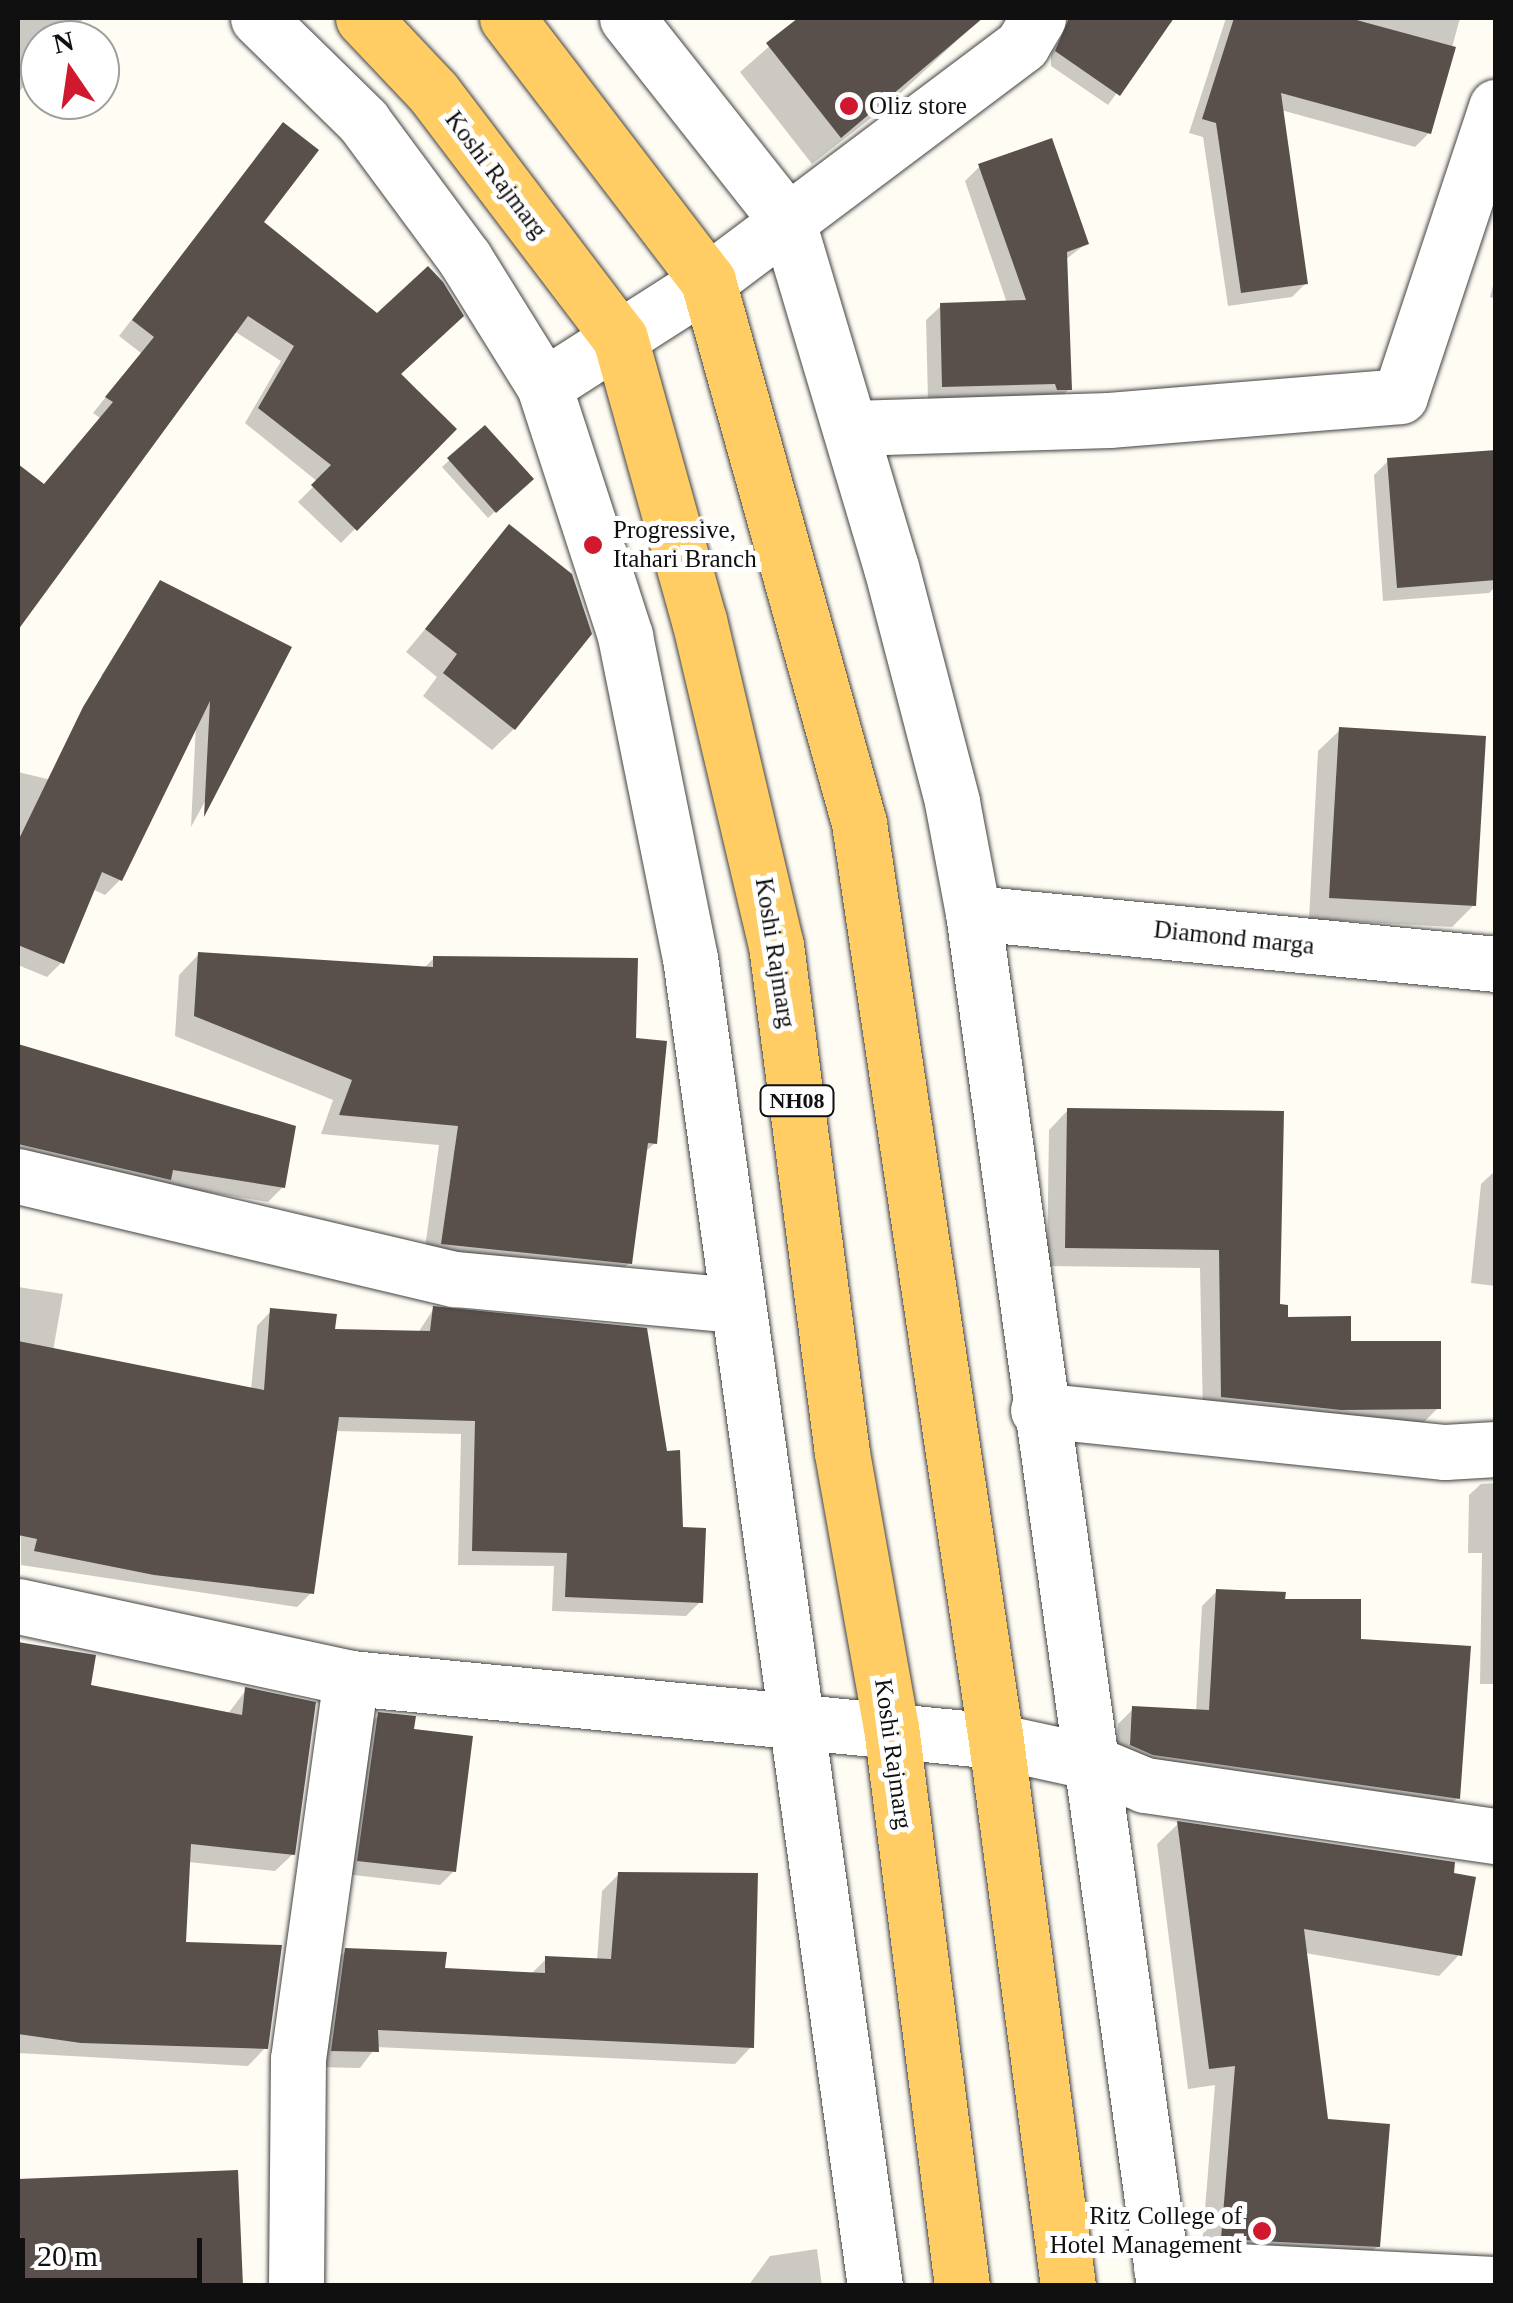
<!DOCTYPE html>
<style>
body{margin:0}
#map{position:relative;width:1513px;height:2303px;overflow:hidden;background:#fffcf4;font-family:Georgia,serif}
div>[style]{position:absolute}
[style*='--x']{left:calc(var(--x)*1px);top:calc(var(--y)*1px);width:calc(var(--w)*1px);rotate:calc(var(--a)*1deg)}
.shadow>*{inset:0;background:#0003}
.building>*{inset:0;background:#5a504b}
.roads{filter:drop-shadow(0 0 2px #434343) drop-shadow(0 0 2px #434343)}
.street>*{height:55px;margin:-27.5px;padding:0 27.5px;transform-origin:27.5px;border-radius:27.5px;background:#fff}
.primary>*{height:55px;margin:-27.5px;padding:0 27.5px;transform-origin:27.5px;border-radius:27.5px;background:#ffcd64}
.dots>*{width:28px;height:28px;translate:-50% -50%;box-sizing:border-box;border:5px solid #fff;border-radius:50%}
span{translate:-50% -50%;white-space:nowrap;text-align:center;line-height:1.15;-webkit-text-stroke:10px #fff;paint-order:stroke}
.shield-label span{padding:2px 8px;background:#fff;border:2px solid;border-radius:8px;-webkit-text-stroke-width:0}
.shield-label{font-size:22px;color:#101010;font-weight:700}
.poi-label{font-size:25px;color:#101010}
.left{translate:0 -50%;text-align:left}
.right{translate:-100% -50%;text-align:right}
.street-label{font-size:25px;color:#101010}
.frame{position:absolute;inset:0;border:20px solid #101010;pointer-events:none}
.north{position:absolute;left:20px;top:20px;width:100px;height:100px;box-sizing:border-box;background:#fff;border:2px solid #9f9f9f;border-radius:50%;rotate:347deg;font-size:28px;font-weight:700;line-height:40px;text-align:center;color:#101010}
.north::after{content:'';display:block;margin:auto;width:35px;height:45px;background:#d0192f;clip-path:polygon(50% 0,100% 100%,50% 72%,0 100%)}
.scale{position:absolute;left:20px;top:2238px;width:182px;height:45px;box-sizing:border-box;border:5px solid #101010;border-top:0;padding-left:12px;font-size:30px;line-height:35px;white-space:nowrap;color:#101010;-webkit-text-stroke:8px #fff;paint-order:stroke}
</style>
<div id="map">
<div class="shadow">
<i style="clip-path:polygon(18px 18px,84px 18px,64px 40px,40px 40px,40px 67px,18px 93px)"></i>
<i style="clip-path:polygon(802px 18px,981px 18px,888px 105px,812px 164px,740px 72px)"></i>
<i style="clip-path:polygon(1073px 18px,1171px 18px,1108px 105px,1051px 66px,1051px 54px)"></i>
<i style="clip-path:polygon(1226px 18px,1460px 18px,1429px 133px,1415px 147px,1281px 110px,1306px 283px,1292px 297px,1228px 306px,1203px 137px,1189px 133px)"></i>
<i style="clip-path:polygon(283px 126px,261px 223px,453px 429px,341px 543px,298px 502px,318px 482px,245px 423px,281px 361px,234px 331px,20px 616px,18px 481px,25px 473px,43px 486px,100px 418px,93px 413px,141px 353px,119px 336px)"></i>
<i style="clip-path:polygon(980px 166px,1087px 243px,1065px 260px,1069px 389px,1054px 404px,928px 401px,926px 320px,941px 306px,1007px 303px,965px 181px)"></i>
<i style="clip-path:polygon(1496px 274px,1496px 299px,1490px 297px)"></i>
<i style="clip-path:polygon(484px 428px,530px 479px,488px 518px,442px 467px)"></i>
<i style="clip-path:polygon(1496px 453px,1496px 586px,1489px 593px,1383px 601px,1374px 475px,1389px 460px)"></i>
<i style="clip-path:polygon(509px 528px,514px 729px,492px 750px,423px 696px,437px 677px,406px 652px)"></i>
<i style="clip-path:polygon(161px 583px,289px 648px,191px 827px,196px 723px,183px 736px,101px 676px)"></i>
<i style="clip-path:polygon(1340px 730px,1474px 905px,1452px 927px,1309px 919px,1318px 751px)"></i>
<i style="clip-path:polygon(18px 772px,156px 805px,120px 880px,105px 895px,92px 889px,62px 962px,47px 977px,18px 965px)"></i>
<i style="clip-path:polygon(198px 955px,423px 969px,434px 958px,633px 1041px,655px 1143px,644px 1153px,629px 1263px,609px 1283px,423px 1263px,439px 1145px,321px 1134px,333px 1100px,175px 1036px,179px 975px)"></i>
<i style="clip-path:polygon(18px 1047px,293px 1128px,283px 1187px,268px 1202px,18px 1161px)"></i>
<i style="clip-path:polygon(1068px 1110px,1282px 1114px,1278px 1306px,1286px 1320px,1349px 1344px,1438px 1408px,1419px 1427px,1203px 1416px,1200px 1268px,1047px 1266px,1049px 1130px)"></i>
<i style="clip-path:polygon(1496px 1170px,1496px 1286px,1471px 1283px,1481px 1184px)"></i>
<i style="clip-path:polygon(18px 1287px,63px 1294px,53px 1351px,251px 1390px,257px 1326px,271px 1311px,333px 1332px,418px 1333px,434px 1308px,680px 1529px,700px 1602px,686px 1616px,552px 1611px,554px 1566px,458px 1565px,461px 1434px,334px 1431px,312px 1592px,297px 1607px,21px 1565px)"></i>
<i style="clip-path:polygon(1496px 1483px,1496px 1684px,1480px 1684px,1482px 1553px,1468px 1553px,1469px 1495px,1481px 1484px)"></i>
<i style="clip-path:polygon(1217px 1591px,1283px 1602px,1358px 1641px,1457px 1798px,1442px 1813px,1116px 1760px,1118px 1724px,1133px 1709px,1196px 1712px,1202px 1606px)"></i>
<i style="clip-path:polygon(18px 1644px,73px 1652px,88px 1687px,227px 1715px,246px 1690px,293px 1854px,275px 1871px,188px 1862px,183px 1944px,265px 2048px,248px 2066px,18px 2053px)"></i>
<i style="clip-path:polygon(379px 1715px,454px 1871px,440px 1885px,345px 1874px,365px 1728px)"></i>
<i style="clip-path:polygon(1178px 1824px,1459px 1955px,1439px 1976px,1305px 1953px,1326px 2121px,1378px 2246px,1357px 2266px,1201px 2259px,1215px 2085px,1188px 2089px,1157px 1844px)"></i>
<i style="clip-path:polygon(619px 1874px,751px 2047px,735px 2064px,376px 2047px,360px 2068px,315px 2067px,329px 1967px,346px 1951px,442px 1970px,531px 1974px,546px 1959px,597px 1961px,602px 1891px)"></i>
<i style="clip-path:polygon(19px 2182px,241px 2286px,18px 2286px)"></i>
<i style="clip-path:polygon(817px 2249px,822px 2286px,748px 2286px,770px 2256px)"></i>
</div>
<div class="building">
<i style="clip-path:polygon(798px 18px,983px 18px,841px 138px,766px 43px)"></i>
<i style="clip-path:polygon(1069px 18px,1174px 18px,1120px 96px,1055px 51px)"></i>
<i style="clip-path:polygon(1234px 18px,1349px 18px,1456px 47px,1431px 134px,1281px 93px,1308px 284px,1241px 293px,1216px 123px,1202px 119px)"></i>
<i style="clip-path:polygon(283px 122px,319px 150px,264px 222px,377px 313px,428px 266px,443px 282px,464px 316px,401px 374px,457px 429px,357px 531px,311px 485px,331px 465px,258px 408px,294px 346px,248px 316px,18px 630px,18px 464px,44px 484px,113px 402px,105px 397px,154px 337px,132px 320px)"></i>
<i style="clip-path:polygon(1052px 138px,1089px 244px,1067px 252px,1072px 390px,1057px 390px,1055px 384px,942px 387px,940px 303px,1026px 300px,978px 164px)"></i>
<i style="clip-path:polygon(485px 425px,534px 479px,496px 513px,447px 458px)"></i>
<i style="clip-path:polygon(1496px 450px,1496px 580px,1397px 588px,1387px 458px)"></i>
<i style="clip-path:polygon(509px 524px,572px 574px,592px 634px,515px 730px,443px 673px,457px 654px,425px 629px)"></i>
<i style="clip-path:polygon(160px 580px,292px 647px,204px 817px,210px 701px,122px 881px,102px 872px,64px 964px,18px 945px,18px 841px,83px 707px)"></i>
<i style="clip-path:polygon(1339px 727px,1486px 736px,1476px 906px,1329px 898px)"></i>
<i style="clip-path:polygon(198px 952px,433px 967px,433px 956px,638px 958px,636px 1038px,667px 1041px,657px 1144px,648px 1143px,632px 1264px,441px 1244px,458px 1126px,339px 1115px,352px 1080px,194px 1016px)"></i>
<i style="clip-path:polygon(18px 1044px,296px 1126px,285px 1188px,173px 1170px,171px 1180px,18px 1144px)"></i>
<i style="clip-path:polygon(1067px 1108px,1284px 1111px,1280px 1304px,1288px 1305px,1288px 1317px,1351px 1316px,1351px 1341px,1441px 1341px,1441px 1409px,1341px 1410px,1221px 1397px,1219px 1250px,1065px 1248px)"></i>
<i style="clip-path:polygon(433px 1306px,647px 1328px,667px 1451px,680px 1450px,683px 1527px,706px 1528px,703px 1603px,565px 1597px,567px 1553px,472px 1551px,475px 1421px,339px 1417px,314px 1594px,154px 1575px,34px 1551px,37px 1539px,18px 1535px,18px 1341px,264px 1390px,270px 1308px,337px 1314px,335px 1329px,430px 1331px)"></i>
<i style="clip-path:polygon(1216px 1589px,1286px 1592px,1285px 1599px,1361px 1599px,1361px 1639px,1471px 1646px,1460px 1799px,1153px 1755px,1130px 1745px,1132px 1706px,1209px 1710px)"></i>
<i style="clip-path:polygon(18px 1642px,96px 1655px,91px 1685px,242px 1715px,245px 1687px,316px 1702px,295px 1855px,191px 1844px,186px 1942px,282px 1945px,268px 2049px,81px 2043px,18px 2034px)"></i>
<i style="clip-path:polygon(378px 1712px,416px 1716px,414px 1729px,473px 1736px,456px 1872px,357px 1861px)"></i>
<i style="clip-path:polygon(1177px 1821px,1455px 1862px,1454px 1873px,1476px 1877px,1462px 1956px,1304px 1929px,1328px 2119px,1390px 2124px,1380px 2247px,1221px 2239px,1235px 2066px,1209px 2069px)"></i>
<i style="clip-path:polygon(618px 1872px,758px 1873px,754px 2048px,378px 2030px,379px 2052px,331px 2051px,345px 1948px,447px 1952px,445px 1968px,545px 1973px,545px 1956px,611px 1959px)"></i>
<i style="clip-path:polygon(238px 2170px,243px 2286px,22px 2286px,18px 2179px)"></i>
</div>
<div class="roads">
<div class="street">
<i style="--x:258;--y:18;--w:147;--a:44.4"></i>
<i style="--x:363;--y:121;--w:172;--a:53.5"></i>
<i style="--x:465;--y:259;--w:150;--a:58.1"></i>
<i style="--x:544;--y:386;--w:263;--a:72"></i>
<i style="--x:625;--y:636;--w:328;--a:78.6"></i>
<i style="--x:690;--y:958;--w:1341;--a:82.07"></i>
<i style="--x:627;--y:18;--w:260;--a:51.7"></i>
<i style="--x:788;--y:222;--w:360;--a:73.4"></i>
<i style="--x:891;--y:567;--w:243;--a:75.4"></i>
<i style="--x:952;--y:802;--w:113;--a:79.3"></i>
<i style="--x:973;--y:913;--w:1386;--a:82.08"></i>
<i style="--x:544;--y:386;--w:195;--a:-32.6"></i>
<i style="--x:708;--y:281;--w:393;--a:-36.9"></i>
<i style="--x:1022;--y:45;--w:31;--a:-59"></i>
<i style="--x:852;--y:428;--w:257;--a:-1.8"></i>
<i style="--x:1109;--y:420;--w:292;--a:-4.7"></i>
<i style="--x:1400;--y:396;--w:305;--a:-71.6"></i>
<i style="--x:973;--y:913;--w:525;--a:5.57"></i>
<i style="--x:18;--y:1176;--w:449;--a:13.3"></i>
<i style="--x:455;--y:1279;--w:282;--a:5.3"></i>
<i style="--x:1038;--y:1410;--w:409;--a:5.9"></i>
<i style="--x:1445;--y:1452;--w:51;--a:-3.4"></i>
<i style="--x:18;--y:1606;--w:341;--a:12.2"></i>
<i style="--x:351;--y:1678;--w:648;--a:5.58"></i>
<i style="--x:996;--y:1741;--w:93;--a:12.4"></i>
<i style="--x:1087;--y:1761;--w:63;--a:22.5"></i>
<i style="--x:1145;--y:1785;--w:355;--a:8.3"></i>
<i style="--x:1161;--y:2267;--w:335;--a:2.9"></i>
<i style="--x:296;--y:2286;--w:227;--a:-89.5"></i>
<i style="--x:298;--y:2059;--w:385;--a:-82.1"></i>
</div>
<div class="primary">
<i style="--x:363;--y:18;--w:102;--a:46.6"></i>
<i style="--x:433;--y:92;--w:309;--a:52.8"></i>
<i style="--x:620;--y:338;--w:293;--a:74.4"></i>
<i style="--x:699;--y:620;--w:334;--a:76.7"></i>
<i style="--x:776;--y:945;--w:512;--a:82.6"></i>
<i style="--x:842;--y:1453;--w:278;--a:79.9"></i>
<i style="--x:891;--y:1727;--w:563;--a:82.76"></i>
<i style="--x:507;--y:18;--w:331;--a:52.6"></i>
<i style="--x:708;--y:281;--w:563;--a:74.43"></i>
<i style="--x:859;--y:823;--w:928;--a:81.51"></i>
<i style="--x:996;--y:1741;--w:550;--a:82.47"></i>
</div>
</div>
<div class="dots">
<i style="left:849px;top:106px;background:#d0192f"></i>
<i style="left:593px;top:545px;background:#d0192f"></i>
<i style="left:1262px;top:2231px;background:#d0192f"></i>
</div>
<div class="shield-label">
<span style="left:797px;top:1101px">NH08</span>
</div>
<div class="poi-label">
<span class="left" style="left:869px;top:106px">Oliz store</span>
<span class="left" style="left:613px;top:545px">Progressive,<br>Itahari Branch</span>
<span class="right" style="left:1242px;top:2231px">Ritz College of<br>Hotel Management</span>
</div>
<div class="street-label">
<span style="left:496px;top:175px;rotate:53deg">Koshi Rajmarg</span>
<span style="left:1234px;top:938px;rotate:6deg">Diamond marga</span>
<span style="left:775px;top:953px;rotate:81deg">Koshi Rajmarg</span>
<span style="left:893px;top:1754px;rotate:82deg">Koshi Rajmarg</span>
</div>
<div class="frame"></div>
<div class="north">N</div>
<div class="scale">20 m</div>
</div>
